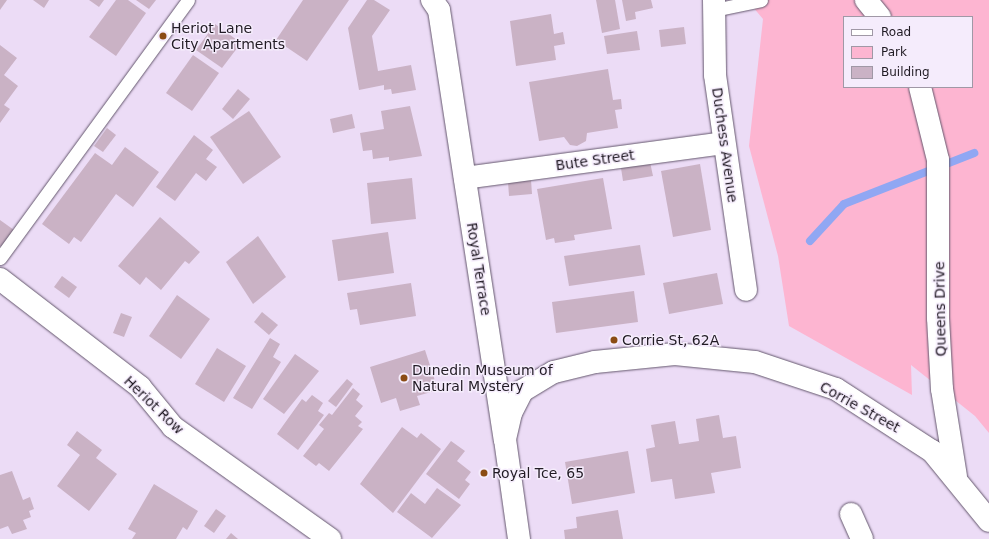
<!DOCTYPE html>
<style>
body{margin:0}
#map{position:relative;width:989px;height:539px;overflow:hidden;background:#ecdcf6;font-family:"DejaVu Sans",sans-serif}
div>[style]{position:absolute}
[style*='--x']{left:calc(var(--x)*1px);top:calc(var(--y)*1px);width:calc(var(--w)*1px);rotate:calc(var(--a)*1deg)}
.green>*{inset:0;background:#fdb5d1}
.stream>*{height:8px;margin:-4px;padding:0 4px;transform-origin:4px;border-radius:4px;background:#90a7f3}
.building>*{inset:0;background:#cab2c5}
.roads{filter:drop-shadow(0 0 1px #64576d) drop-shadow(0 0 1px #64576d)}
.service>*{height:13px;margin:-6.5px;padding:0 6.5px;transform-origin:6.5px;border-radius:6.5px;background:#fff}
.minor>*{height:22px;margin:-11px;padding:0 11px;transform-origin:11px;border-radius:11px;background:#fff}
.tertiary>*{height:22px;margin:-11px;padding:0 11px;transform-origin:11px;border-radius:11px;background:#fff}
.dots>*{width:11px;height:11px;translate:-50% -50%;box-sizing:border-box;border:2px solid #f5ecfc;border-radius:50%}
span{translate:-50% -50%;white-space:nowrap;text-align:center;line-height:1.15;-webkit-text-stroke:3px #f5ecfc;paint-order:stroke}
.poi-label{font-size:14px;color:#211b24}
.left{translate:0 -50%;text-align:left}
.street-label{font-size:14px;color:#211b24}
.legend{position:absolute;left:843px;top:16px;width:130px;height:72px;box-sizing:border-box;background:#f5ecfc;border:1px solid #a098a6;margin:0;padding:5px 7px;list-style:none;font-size:12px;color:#211b24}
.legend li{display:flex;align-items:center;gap:8px;height:20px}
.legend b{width:20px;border:1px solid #a098a6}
</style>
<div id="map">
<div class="green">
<i style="clip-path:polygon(evenodd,747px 0,989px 0,989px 433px,975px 416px,911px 365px,912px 395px,789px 326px,778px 256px,749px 146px,763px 19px,747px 0,844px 17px,972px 17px,972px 87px,844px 87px,844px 17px)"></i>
</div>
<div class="stream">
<i style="--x:810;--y:241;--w:50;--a:-47.4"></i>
<i style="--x:844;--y:204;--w:140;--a:-21.4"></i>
</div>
<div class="building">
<i style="clip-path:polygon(0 0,7px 0,0 10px)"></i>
<i style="clip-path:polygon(33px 0,49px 0,44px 8px)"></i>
<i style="clip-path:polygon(89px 0,104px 0,99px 7px)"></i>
<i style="clip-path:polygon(116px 0,128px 0,146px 13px,116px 56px,89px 37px)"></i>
<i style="clip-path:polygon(136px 0,156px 0,149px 9px)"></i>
<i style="clip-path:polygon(303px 0,349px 0,307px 61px,276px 40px)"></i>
<i style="clip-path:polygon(367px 0,374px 0,390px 10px,372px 36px,378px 71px,411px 65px,416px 90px,392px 94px,391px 89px,384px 90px,384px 85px,359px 90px,348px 28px)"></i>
<i style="clip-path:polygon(596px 0,615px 0,620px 29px,602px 33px)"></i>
<i style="clip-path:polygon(622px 0,651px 0,653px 8px,635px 12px,636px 19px,626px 21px)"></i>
<i style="clip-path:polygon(551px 14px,554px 34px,563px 32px,565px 44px,554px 46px,556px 60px,516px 66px,510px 21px)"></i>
<i style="clip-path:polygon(215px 24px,241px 43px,222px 68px,196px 50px)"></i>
<i style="clip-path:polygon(684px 27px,686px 44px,661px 47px,659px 30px)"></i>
<i style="clip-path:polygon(637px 31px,640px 50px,607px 54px,604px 36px)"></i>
<i style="clip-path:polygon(0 45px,17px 58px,4px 75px,18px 86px,4px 105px,10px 109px,0 123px)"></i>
<i style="clip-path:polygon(193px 55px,219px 73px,192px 111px,166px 93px)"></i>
<i style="clip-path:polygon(608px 69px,613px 100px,621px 99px,622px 109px,615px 110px,618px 128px,587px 133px,586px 141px,577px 146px,570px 145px,564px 137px,539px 141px,529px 82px)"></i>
<i style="clip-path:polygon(238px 89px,250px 99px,233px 119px,222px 109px)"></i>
<i style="clip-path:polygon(410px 106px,422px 156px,389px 161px,389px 157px,373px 159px,372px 150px,363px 151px,360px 133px,384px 129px,381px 111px)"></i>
<i style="clip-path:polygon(249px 111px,281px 157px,243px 184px,210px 137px)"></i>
<i style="clip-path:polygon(352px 114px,355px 128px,333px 133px,330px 119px)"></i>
<i style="clip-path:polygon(107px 128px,116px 135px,103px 152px,94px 146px)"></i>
<i style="clip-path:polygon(194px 135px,213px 150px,206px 159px,217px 167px,206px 181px,196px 173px,175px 201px,156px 187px)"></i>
<i style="clip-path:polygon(125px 147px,159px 172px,133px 207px,116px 194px,81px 242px,74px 237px,69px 244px,42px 224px,95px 153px,112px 165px)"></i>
<i style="clip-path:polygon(650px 162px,653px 176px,623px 181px,621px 168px)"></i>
<i style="clip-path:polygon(700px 164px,711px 230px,673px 237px,661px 171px)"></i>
<i style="clip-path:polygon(412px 178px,416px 219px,371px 224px,367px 183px)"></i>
<i style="clip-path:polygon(603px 178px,612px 229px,574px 235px,575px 240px,555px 243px,554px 238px,546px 240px,537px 189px)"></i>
<i style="clip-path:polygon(531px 180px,532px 194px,509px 196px,508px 182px)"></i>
<i style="clip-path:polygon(160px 217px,200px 252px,189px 264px,185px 261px,161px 290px,146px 277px,140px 285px,118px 266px)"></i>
<i style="clip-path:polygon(0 220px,14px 230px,1px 247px,0 246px)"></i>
<i style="clip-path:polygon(388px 232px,394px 273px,338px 281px,332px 240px)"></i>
<i style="clip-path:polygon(258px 236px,286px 277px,253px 304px,226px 262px)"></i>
<i style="clip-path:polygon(640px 245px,645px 275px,569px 286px,564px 256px)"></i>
<i style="clip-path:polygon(717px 273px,723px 304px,669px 314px,663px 283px)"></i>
<i style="clip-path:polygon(62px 276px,77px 287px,69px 298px,54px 287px)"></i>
<i style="clip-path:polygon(411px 283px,416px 316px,360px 325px,357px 309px,350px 310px,347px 293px)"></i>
<i style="clip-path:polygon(634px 291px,638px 322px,556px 333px,552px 302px)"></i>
<i style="clip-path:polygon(177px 295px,210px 319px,181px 359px,149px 336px)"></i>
<i style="clip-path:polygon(262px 312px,278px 325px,269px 335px,254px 322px)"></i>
<i style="clip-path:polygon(121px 313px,132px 317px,124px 337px,113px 333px)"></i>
<i style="clip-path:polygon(270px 338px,280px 344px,273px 357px,281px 362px,252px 409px,233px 398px)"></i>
<i style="clip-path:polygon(217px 348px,246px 366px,224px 402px,195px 384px)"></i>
<i style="clip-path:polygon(425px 350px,438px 390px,417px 396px,420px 405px,400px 411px,396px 398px,381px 403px,370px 367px)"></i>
<i style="clip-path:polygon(295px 354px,319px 371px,284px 414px,263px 399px)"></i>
<i style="clip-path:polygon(347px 379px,353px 384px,336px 407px,328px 401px)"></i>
<i style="clip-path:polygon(353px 388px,360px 394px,356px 400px,363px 406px,355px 416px,362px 422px,358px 426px,363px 429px,329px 471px,319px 463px,316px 466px,303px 456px,324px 429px,319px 425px,329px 413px,332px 415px)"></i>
<i style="clip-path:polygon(312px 395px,323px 403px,318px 411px,324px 415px,298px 450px,277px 434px,302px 399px,306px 402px)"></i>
<i style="clip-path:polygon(719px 415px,723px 438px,736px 436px,741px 468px,711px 473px,715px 493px,675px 499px,672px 479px,651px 482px,646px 449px,655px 447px,651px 425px,675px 421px,679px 444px,699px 441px,696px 419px)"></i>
<i style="clip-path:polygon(402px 427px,417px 438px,421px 433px,441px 449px,393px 513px,360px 484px)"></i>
<i style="clip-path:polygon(77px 431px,102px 450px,96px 458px,117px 474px,89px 511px,57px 486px,80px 455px,67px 445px)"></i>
<i style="clip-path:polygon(451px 441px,465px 451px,457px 461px,471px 472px,465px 480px,470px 484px,459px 499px,426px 474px)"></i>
<i style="clip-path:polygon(628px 451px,635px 493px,572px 504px,565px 462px)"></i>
<i style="clip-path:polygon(12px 471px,23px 500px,30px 497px,34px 509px,29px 511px,31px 517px,23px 520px,27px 529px,12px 534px,8px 526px,0 529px,0 475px)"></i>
<i style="clip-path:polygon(154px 484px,198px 511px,187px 530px,183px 527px,176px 539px,132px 539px,136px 533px,128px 529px)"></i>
<i style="clip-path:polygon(437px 488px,461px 505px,432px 538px,397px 512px,411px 493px,425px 504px)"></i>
<i style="clip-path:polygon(216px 509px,226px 516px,214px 533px,204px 526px)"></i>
<i style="clip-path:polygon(618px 510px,623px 539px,565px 539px,564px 530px,577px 528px,576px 517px)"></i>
<i style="clip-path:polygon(231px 533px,238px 539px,226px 539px)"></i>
</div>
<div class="roads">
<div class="service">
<i style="--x:714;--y:10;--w:48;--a:-12"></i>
<i style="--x:0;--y:258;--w:319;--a:-53.9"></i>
</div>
<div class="minor">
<i style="--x:432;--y:0;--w:12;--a:55"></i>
<i style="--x:439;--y:10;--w:434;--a:81.3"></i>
<i style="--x:714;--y:0;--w:75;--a:89.2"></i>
<i style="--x:715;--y:75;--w:217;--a:81.8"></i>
<i style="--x:866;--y:0;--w:22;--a:51"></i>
<i style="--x:920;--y:87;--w:75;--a:76.1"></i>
<i style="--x:938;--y:160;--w:158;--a:90"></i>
<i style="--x:938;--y:318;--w:71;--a:86.8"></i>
<i style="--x:942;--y:389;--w:88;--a:80.9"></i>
<i style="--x:465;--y:178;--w:261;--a:-7.7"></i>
<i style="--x:0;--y:279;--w:177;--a:37.6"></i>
<i style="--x:140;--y:387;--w:52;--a:50.5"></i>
<i style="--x:173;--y:427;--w:193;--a:35.5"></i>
<i style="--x:851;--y:514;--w:27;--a:66"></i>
</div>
<div class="tertiary">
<i style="--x:519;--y:539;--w:101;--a:-98"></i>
<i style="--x:505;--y:439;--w:27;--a:-77"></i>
<i style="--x:511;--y:413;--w:25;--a:-63"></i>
<i style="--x:522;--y:391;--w:37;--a:-31"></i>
<i style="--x:554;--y:372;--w:42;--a:-13.7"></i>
<i style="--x:595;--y:362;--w:80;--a:-5.7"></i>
<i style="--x:675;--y:354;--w:80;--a:5.7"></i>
<i style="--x:755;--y:362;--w:85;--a:18.4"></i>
<i style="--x:836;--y:389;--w:114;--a:32.9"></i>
<i style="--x:932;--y:451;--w:90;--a:50.8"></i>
</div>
</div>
<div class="dots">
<i style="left:163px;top:36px;background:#8b4c14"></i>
<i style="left:614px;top:340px;background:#8b4c14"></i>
<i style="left:404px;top:378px;background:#8b4c14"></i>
<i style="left:484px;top:473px;background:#8b4c14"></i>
</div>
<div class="poi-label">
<span class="left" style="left:171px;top:36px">Heriot Lane<br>City Apartments</span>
<span class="left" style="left:622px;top:340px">Corrie St, 62A</span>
<span class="left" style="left:412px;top:378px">Dunedin Museum of<br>Natural Mystery</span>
<span class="left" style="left:492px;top:473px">Royal Tce, 65</span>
</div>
<div class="street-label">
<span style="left:725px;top:145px;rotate:82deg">Duchess Avenue</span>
<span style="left:595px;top:160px;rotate:-8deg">Bute Street</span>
<span style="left:479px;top:269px;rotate:81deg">Royal Terrace</span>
<span style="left:940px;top:309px;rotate:-91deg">Queens Drive</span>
<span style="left:154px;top:405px;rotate:44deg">Heriot Row</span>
<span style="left:860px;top:407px;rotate:29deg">Corrie Street</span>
</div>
<ul class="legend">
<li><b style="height:5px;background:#fff"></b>Road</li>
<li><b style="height:11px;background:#fdb5d1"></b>Park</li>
<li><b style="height:11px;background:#cab2c5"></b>Building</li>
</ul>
</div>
